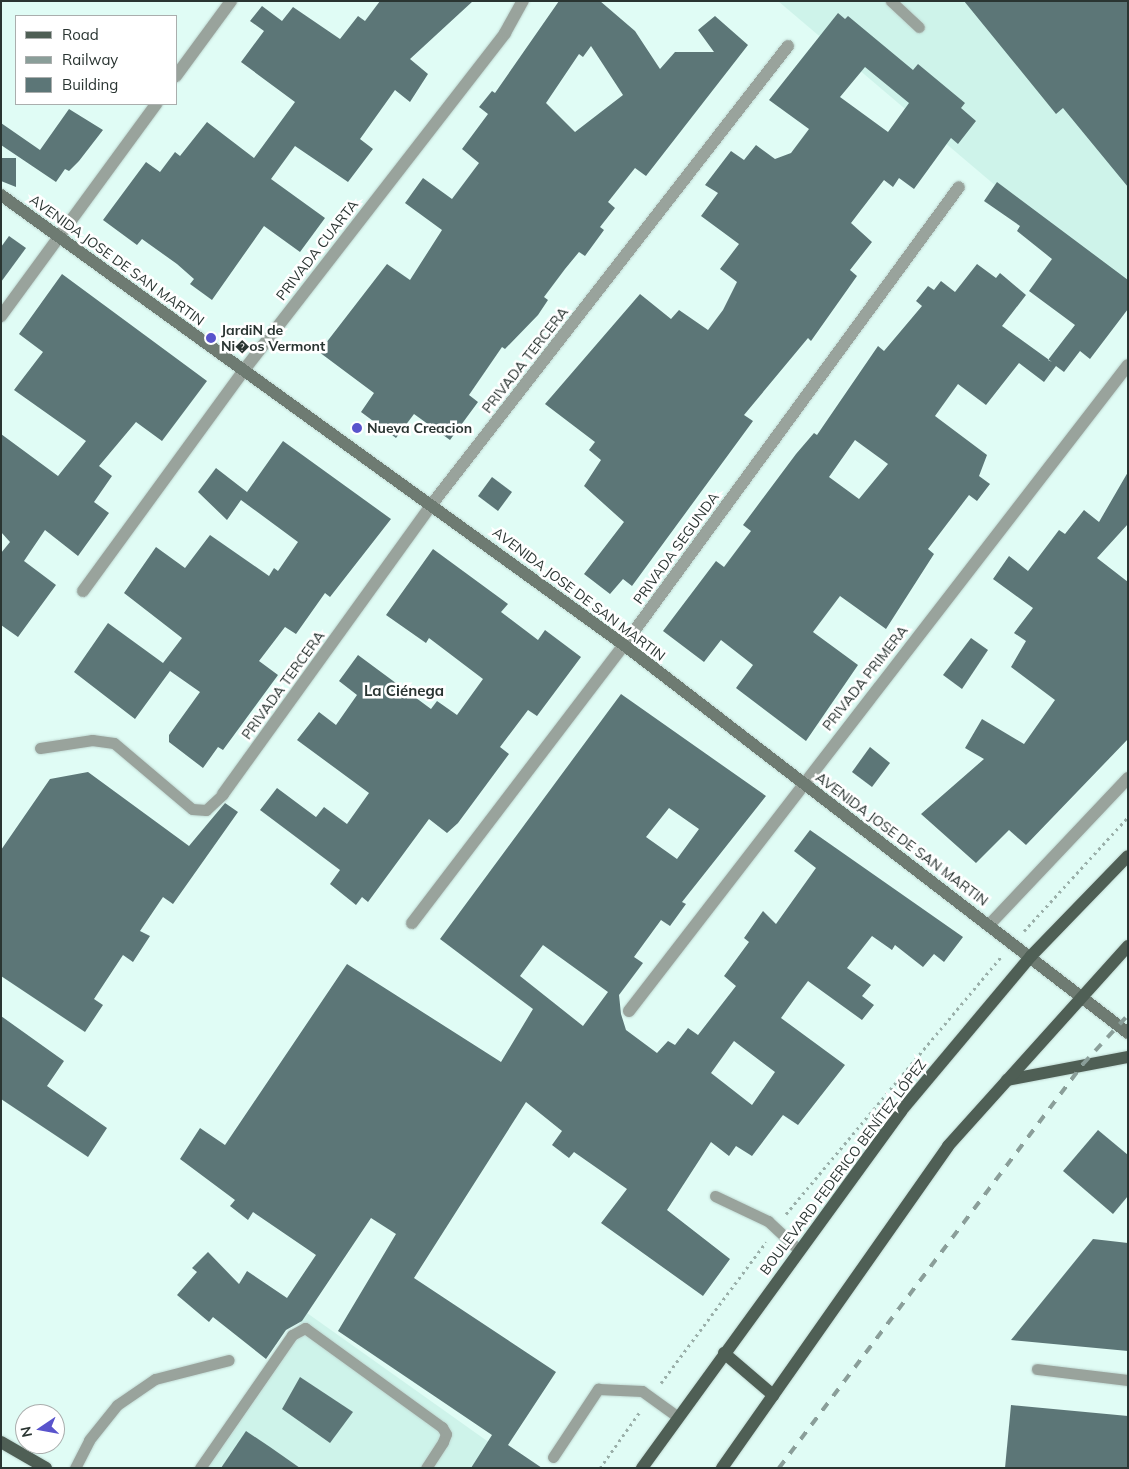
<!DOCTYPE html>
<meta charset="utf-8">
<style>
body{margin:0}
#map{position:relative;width:1129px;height:1469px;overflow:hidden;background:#e0fcf5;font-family:Mulish,sans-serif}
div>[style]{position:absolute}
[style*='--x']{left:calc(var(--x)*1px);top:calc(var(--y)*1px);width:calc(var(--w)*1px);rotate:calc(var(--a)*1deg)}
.built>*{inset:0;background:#cef3ea}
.building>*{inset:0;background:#5c7677}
.path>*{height:3px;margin-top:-1.5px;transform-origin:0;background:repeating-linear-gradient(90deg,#9aafa9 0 2.5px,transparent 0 6.5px)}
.roads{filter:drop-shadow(0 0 1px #bfd8d2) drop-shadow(0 0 1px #bfd8d2)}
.service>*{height:11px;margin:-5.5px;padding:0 5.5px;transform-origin:5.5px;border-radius:5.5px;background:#99a39c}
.minor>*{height:12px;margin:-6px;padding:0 6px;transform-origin:6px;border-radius:6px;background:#99a39c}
.secondary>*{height:12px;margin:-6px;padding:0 6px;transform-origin:6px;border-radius:6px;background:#6e7b72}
.primary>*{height:12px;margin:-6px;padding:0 6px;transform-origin:6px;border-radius:6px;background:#4f5f55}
.rail>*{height:4px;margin-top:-2px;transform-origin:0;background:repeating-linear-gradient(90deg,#8a9e99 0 9px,transparent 0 18px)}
.dots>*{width:14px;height:14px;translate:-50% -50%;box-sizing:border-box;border:2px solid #fff;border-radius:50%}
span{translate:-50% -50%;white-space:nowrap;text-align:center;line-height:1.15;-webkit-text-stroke:5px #fff;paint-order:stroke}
.street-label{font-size:14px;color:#2a3532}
.poi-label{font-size:14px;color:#2a3532;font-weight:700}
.left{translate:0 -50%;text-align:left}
.neighbourhood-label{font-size:15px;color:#2a3532;font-weight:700}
.frame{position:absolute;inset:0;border:2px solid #2a3532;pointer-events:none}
.legend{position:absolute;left:15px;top:15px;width:162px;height:90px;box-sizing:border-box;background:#fff;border:1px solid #aaaead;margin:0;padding:6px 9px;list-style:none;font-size:15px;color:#2a3532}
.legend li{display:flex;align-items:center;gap:10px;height:25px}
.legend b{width:25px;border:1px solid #aaaead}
.north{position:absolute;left:15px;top:1404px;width:50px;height:50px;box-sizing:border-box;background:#fff;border:1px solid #aaaead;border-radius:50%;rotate:258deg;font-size:14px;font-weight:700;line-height:20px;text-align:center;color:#2a3532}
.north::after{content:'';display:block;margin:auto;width:18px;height:22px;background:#5954cc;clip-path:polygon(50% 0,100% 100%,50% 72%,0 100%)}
</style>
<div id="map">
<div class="built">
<i style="clip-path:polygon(778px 1px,1128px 1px,1128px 298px)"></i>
<i style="clip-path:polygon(307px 1313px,525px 1468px,196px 1468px)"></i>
</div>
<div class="building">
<i style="clip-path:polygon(380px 1px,473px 1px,410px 59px,428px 74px,410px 102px,395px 90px,360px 139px,373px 149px,348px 182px,295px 146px,271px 179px,325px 218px,300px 252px,264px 226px,212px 300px,190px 284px,194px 279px,177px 264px,142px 239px,137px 245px,103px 220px,146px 162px,160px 172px,175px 152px,180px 156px,207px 122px,254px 158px,295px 102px,241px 62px,264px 31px,250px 21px,262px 6px,282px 21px,293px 7px,340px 39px,358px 16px,365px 21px)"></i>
<i style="clip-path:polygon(evenodd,559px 1px,600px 1px,635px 31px,660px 69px,675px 52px,714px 52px,698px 30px,715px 16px,748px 45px,646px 176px,635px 168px,608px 202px,615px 208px,600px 227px,604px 230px,585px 256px,579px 252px,565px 269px,544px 297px,548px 300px,538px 315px,505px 349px,502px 347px,469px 395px,478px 402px,450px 440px,414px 414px,396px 438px,361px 412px,374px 393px,319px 352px,387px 264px,410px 280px,442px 230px,405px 203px,423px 178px,452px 199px,479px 163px,462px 149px,488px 114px,479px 107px,492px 91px,495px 93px,559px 1px,591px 46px,623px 95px,575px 132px,546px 103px,579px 54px,583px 57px,591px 46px)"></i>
<i style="clip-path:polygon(964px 1px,1128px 1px,1128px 187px,1063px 108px,1056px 114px)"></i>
<i style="clip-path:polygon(evenodd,838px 13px,845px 19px,848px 16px,913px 70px,918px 64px,965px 103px,961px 108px,976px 121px,958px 144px,951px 138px,914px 189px,899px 178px,893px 187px,884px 180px,851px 223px,872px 242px,850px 270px,857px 276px,811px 341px,808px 338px,744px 415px,753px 421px,632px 586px,623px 579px,610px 594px,584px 574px,624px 522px,584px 486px,601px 460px,589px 450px,595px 442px,545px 404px,640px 294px,671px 319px,679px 310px,708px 330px,723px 310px,737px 282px,720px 269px,739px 244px,701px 216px,718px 193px,705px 185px,731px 151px,744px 160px,756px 145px,775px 159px,791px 153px,809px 129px,769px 100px,838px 13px,865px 67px,909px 103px,888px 132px,840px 97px,865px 67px)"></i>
<i style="clip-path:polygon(69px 109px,103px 130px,79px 161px,69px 171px,65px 169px,56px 182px,1px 145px,1px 123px,40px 150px)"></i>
<i style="clip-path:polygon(1px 158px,16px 158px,16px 187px,1px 181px)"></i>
<i style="clip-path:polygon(evenodd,997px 182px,1128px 280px,1128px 309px,1090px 359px,1080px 351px,1064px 372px,1056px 366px,1044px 382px,1019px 363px,986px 405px,958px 384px,935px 416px,987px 455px,979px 476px,990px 484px,977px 501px,969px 495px,928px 549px,934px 554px,886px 629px,840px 596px,813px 632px,858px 665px,806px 741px,736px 688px,753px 665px,721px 640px,704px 662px,663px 631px,716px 561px,724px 567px,751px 531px,743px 525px,796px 454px,814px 433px,817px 435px,878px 346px,884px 351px,922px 306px,916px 301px,928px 286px,934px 290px,941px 281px,955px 292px,977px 264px,996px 278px,1000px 273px,1026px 295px,1002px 326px,1052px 362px,1048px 360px,1075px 325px,1029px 291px,1052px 259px,1017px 231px,1020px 226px,984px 201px,997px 182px,855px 440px,888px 464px,859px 499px,829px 477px,855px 440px)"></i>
<i style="clip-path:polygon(9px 236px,26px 248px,1px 282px,1px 247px)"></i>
<i style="clip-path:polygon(62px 274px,207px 381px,162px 441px,136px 422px,99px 466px,112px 476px,94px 502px,109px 513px,78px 556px,45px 530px,24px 561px,56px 585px,18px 637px,1px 625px,1px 553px,10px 542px,1px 532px,1px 434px,58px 476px,86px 441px,14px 390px,43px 352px,19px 334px)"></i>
<i style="clip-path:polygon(283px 441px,391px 519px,330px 597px,325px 593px,296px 634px,285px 627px,259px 661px,278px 675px,223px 750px,218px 747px,203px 768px,169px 742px,169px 735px,200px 692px,170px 671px,135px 719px,74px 672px,108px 623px,163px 663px,182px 638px,124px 593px,156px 547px,185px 568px,210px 535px,269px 576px,274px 568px,278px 571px,298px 542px,241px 500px,227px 520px,198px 492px,216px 468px,247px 492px)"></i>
<i style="clip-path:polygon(1128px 472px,1128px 524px,1097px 558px,1128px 582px,1128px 739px,1026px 845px,1009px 830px,976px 863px,921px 814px,984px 759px,965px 748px,982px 719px,1024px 744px,1055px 700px,1011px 667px,1026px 641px,1014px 633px,1033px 608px,993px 579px,1009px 556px,1028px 571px,1059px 530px,1065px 534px,1084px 510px,1099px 522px)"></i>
<i style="clip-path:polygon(492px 477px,512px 492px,498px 511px,478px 496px)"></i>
<i style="clip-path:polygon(433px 549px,508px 604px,501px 612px,538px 640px,545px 630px,581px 657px,537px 716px,528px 710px,500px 747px,509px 754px,458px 823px,447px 833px,429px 819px,368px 902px,362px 897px,356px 905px,330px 884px,340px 870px,260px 810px,277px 788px,316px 817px,324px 807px,347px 824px,369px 793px,297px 740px,319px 712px,336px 725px,357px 695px,339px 681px,358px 655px,431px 709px,437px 701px,457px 715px,483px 679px,429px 638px,426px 643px,386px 615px)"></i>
<i style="clip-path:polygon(971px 638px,988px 650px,962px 689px,943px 675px)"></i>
<i style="clip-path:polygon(evenodd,621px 694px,766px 796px,682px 902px,686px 904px,670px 926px,661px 920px,634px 957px,643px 963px,619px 995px,621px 1014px,626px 1030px,657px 1053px,668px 1041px,675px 1045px,688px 1028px,698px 1035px,736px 986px,724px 976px,749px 942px,744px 938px,763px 911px,776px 924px,816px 868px,794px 851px,810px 830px,963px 937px,944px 962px,934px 954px,923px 967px,895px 945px,892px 950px,872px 936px,847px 968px,871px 985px,862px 996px,874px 1005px,862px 1020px,808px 981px,796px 997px,781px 1018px,845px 1065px,798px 1125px,783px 1115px,752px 1156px,736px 1146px,729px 1156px,711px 1142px,667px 1210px,730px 1259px,703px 1296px,601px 1223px,627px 1189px,574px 1152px,569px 1158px,552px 1145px,562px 1131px,526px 1102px,414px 1278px,556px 1372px,508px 1445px,542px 1468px,471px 1468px,492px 1435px,338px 1331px,396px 1234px,371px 1218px,302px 1321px,286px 1330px,266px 1359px,213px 1317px,209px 1322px,177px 1295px,197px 1272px,192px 1268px,208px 1252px,239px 1284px,247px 1271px,287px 1298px,316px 1255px,253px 1212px,248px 1220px,230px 1206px,235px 1200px,180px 1159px,200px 1128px,225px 1145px,347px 964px,501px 1062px,533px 1009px,440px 939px,621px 694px,669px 808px,699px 829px,677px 859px,646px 837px,669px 808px,621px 694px,543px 945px,608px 992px,583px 1026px,520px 976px,543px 945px,621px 694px,734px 1041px,775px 1072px,752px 1105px,711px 1073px,734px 1041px)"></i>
<i style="clip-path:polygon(870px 747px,890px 763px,872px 787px,852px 772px)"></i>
<i style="clip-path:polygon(88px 772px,189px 846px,225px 803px,238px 812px,173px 904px,163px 897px,140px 931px,150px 936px,133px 962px,123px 955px,94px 999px,103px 1005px,85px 1032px,1px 976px,1px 850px,50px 779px)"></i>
<i style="clip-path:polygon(1px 1016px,64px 1061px,47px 1086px,107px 1128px,88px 1157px,1px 1099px)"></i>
<i style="clip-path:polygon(1098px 1130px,1128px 1155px,1128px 1196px,1113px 1214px,1063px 1171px)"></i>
<i style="clip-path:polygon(1093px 1239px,1128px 1243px,1128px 1351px,1011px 1340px)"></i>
<i style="clip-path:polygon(300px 1377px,353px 1412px,330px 1443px,282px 1409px)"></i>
<i style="clip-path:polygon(1011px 1405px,1128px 1416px,1128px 1468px,1005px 1468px)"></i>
<i style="clip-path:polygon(246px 1431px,270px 1447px,300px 1468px,221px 1468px)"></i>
</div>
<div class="path">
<i style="--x:1024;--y:931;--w:154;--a:-47.6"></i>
<i style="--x:786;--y:1214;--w:336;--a:-50.1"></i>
<i style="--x:661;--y:1383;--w:176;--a:-53.3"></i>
<i style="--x:600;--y:1468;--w:71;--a:-54.7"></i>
</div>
<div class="roads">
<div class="service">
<i style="--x:891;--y:1;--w:38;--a:43"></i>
<i style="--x:40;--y:748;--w:53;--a:-8.7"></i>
<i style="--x:92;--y:740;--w:22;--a:8"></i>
<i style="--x:114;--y:743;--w:102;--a:40.2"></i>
<i style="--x:192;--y:809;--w:14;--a:4"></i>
<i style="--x:206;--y:810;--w:23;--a:-43"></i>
<i style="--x:715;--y:1196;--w:59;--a:25.3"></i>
<i style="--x:768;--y:1221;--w:42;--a:43.1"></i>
<i style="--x:1037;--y:1369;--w:92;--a:6.9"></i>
<i style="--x:553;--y:1457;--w:82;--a:-56.5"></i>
<i style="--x:598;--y:1389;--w:44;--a:2.6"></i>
<i style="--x:642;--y:1391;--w:44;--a:35.8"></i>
<i style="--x:75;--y:1468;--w:31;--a:-63"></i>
<i style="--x:89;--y:1440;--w:45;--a:-51.3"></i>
<i style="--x:117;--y:1405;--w:46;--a:-34.4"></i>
<i style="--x:155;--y:1379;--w:76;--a:-14.4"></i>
<i style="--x:200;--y:1468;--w:162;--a:-55.3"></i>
<i style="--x:292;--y:1335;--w:15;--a:-28"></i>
<i style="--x:305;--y:1328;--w:169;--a:35.9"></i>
<i style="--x:442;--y:1427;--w:8;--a:60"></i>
<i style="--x:446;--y:1434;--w:9;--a:111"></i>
<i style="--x:443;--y:1442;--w:31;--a:123"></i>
</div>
<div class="minor">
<i style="--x:176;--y:76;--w:93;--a:-53.7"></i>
<i style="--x:1;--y:316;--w:263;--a:-53.8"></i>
<i style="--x:83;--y:591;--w:273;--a:-53.9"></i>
<i style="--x:244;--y:370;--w:426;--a:-52.2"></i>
<i style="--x:505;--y:33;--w:37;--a:-61"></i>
<i style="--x:223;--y:794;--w:357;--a:-54.2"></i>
<i style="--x:432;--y:504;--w:580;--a:-52.14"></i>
<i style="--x:412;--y:923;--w:350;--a:-52.7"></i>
<i style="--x:624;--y:645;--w:567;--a:-53.82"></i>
<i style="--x:990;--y:924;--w:201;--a:-46.6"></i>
<i style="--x:629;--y:1011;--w:816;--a:-52.32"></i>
</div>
<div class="secondary">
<i style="--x:1;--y:195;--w:769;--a:35.84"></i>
<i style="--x:624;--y:645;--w:636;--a:37.59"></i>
</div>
<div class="primary">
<i style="--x:1007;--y:1080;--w:123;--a:-10.8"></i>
<i style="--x:724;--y:1353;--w:65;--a:40.6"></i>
<i style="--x:1;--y:1442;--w:52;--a:30"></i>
<i style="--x:642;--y:1468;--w:441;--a:-54"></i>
<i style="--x:901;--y:1111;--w:202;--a:-50"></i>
<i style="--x:1031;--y:956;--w:139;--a:-45.9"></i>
<i style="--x:722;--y:1468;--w:393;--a:-54.9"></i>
<i style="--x:948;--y:1146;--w:269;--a:-48"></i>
</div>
</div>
<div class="rail">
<i style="--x:779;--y:1468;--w:506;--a:-53.04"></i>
<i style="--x:1083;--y:1064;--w:67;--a:-47.4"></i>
</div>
<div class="dots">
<i style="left:211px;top:338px;background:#5954cc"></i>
<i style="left:357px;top:428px;background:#5954cc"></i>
</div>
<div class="street-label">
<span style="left:317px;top:250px;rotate:-52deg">PRIVADA CUARTA</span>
<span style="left:117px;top:260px;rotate:36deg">AVENIDA JOSE DE SAN MARTIN</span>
<span style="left:525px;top:360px;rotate:-52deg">PRIVADA TERCERA</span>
<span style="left:676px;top:548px;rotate:-54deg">PRIVADA SEGUNDA</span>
<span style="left:579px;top:594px;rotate:37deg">AVENIDA JOSE DE SAN MARTIN</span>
<span style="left:865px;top:678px;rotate:-52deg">PRIVADA PRIMERA</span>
<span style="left:283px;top:685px;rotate:-54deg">PRIVADA TERCERA</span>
<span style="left:902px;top:839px;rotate:37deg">AVENIDA JOSE DE SAN MARTIN</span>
<span style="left:843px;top:1167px;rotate:-53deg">BOULEVARD FEDERICO BENÍTEZ LÓPEZ</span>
</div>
<div class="poi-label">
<span class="left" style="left:221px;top:338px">JardiN de<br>Ni�os Vermont</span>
<span class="left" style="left:367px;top:428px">Nueva Creacion</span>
</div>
<div class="neighbourhood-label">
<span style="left:404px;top:691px">La Ciénega</span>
</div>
<div class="frame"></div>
<ul class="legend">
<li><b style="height:6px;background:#4f5f55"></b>Road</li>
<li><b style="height:6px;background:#8a9e99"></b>Railway</li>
<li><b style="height:14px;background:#5c7677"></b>Building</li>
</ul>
<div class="north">N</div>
</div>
